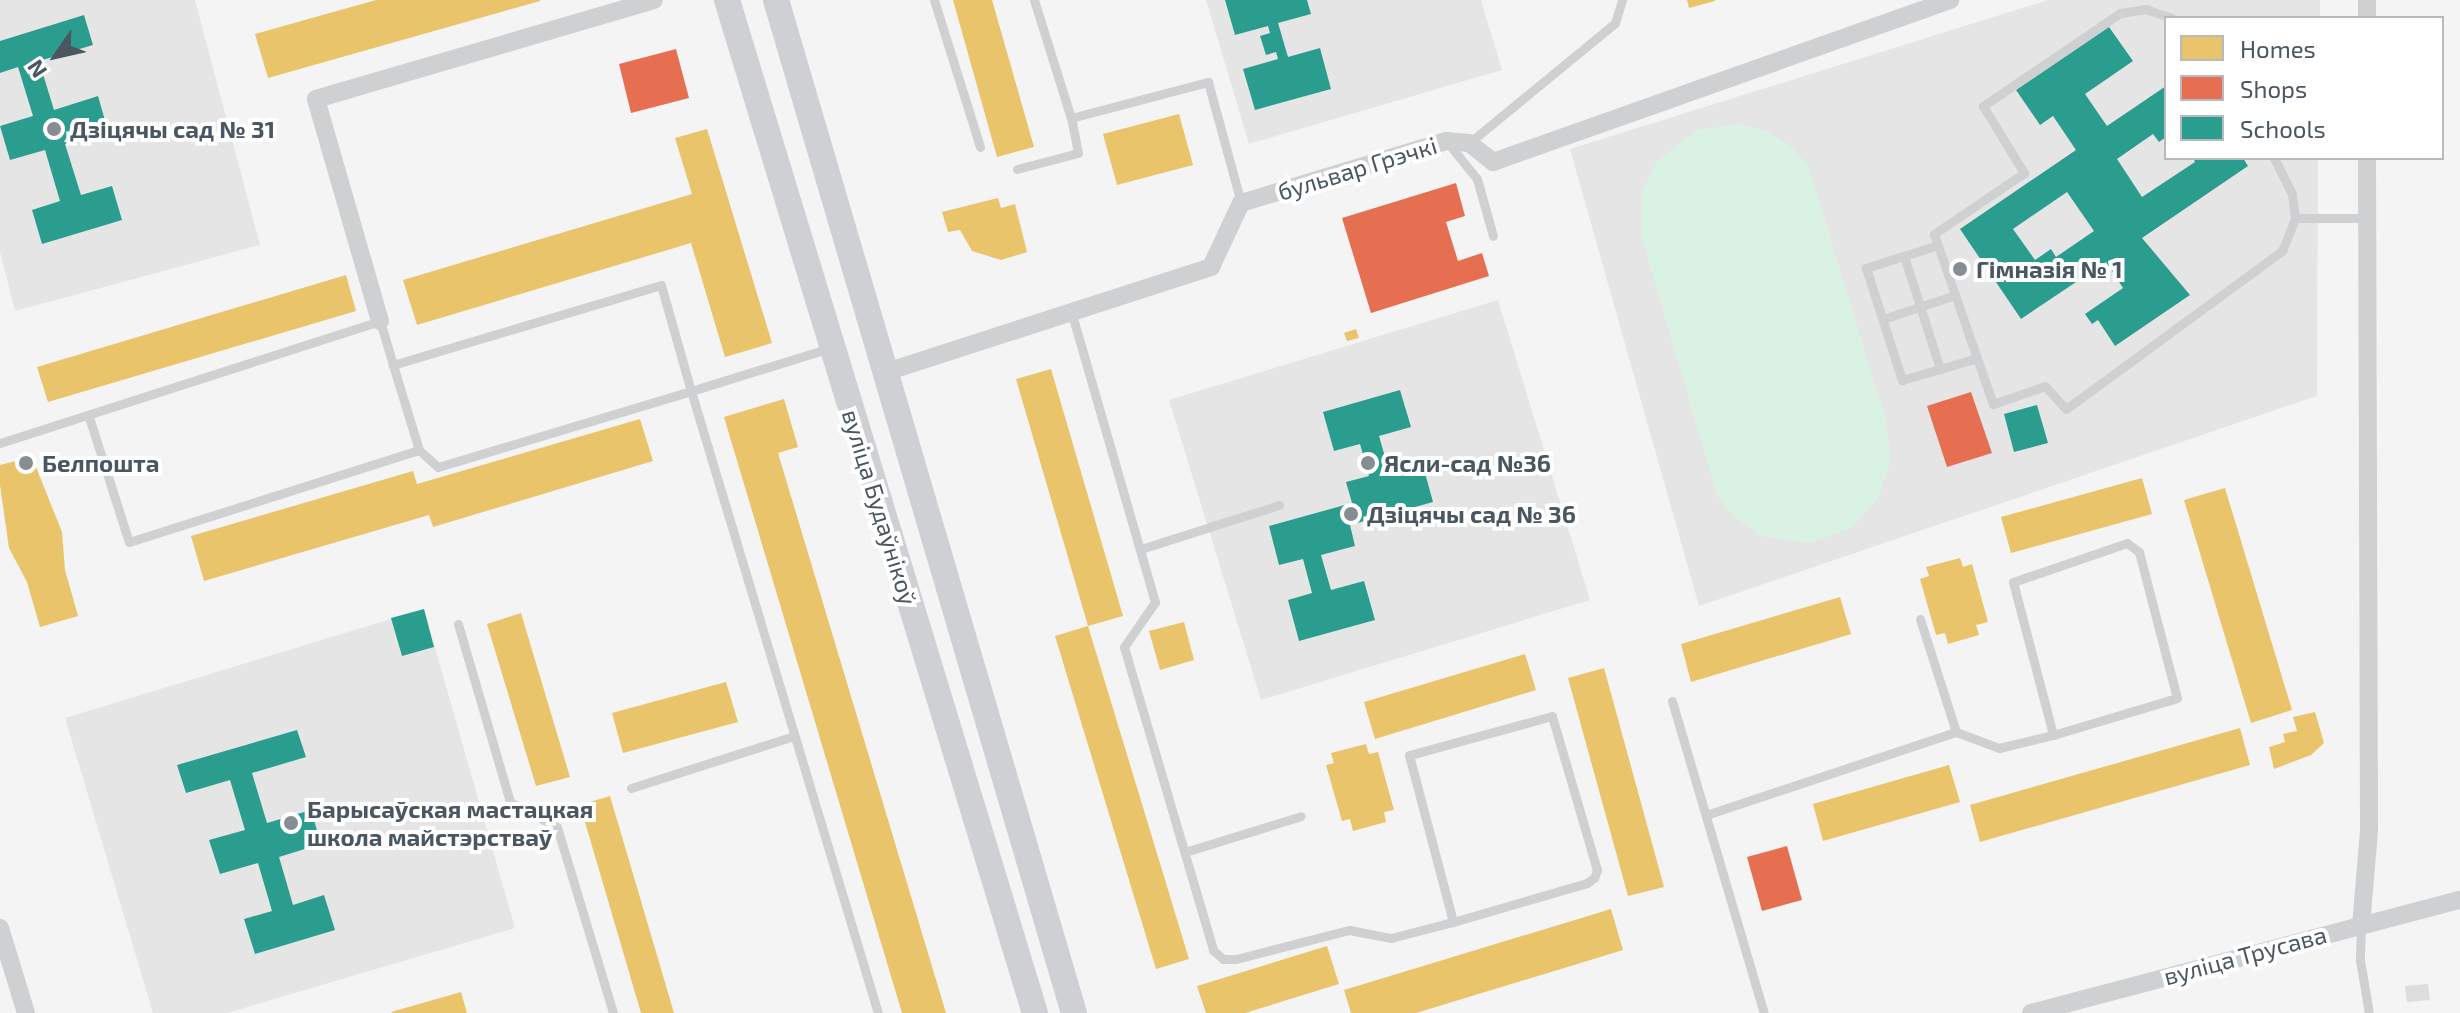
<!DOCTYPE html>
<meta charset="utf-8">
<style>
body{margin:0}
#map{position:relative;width:2460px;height:1013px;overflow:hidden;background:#f4f4f4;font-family:"Exo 2",sans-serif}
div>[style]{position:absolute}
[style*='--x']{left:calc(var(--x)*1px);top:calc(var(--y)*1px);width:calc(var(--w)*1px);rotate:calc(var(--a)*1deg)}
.education>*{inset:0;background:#e6e5e6}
.green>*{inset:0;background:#d9f2e3}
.homes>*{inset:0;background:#e9c46a}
.shops>*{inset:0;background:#e76f51}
.schools>*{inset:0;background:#2a9d8f}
.building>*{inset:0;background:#ddddde}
.lane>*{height:9px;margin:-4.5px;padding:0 4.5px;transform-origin:4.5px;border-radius:4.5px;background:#ced0d2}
.street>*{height:18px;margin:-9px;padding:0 9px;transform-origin:9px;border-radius:9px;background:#ced0d2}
.secondary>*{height:26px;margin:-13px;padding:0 13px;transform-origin:13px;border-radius:13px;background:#ced0d4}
.dots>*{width:22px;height:22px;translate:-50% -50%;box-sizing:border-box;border:4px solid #fff;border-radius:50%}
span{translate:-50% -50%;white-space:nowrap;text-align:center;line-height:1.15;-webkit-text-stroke:8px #fff;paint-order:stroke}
.poi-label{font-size:24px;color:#4a5661;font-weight:700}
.left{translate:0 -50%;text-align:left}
.street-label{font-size:24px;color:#4a5661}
.legend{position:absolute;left:2164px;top:16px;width:280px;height:144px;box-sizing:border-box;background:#fff;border:2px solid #b7bbc0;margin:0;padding:10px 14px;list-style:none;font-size:24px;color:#4a5661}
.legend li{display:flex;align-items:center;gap:16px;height:40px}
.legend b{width:40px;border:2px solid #b7bbc0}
.north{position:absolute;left:16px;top:16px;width:80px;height:80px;-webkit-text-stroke:6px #fff;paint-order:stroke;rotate:236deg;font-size:22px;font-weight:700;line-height:32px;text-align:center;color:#4a5661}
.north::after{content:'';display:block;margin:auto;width:28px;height:36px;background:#4a5661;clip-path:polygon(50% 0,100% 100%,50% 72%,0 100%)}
</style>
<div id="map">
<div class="education">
<i style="clip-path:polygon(0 0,195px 0,260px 245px,15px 311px,0 252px)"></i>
<i style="clip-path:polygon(1206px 0,1481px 0,1502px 70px,1249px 144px)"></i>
<i style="clip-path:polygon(2048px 0,2320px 0,2320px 18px,2166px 18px,2166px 158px,2318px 158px,2317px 396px,1699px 606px,1570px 149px)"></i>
<i style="clip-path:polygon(1498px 300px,1590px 600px,1261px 700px,1169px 400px)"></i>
<i style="clip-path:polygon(424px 609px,515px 928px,227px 1013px,153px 1013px,65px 718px)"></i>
</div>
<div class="green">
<i style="clip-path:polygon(1740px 124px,1766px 131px,1789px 145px,1808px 165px,1886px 421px,1891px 460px,1878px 499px,1851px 528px,1809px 543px,1762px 536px,1732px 515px,1717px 495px,1641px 235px,1642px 193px,1657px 161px,1698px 130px)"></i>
</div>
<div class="homes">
<i style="clip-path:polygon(376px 0,540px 0,540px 1px,268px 78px,255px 34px)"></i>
<i style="clip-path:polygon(953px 0,992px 0,1034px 147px,997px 157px)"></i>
<i style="clip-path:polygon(1687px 0,1715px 0,1715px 1px,1689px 8px)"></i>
<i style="clip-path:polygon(1179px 114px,1193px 165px,1117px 185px,1103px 134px)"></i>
<i style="clip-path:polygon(707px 129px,772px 343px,725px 357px,691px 243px,417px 325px,403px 280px,692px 194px,675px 138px)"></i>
<i style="clip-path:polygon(998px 198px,1001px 208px,1015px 204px,1027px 252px,1001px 260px,972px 251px,960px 230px,948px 232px,942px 212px)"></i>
<i style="clip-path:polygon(346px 275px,356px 311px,48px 402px,37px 367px)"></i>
<i style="clip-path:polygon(1356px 329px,1359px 338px,1347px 341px,1344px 333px)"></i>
<i style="clip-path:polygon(1051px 369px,1123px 616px,1088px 626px,1189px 959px,1156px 969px,1055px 636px,1088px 626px,1016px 379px)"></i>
<i style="clip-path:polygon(784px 399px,798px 447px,778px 453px,946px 1013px,902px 1013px,724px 417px)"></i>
<i style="clip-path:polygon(640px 419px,653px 461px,433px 527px,429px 515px,204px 581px,191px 536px,413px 471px,417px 484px)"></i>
<i style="clip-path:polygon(32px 457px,62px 532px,65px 570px,78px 616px,40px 627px,27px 582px,9px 548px,0 485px,0 465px)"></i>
<i style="clip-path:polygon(2142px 478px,2152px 514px,2011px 553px,2001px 517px)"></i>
<i style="clip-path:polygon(2225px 488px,2292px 710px,2251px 723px,2184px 500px)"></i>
<i style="clip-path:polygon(1960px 558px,1963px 567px,1972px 564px,1988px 622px,1976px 625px,1979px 635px,1948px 644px,1945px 633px,1936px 635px,1920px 579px,1929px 576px,1926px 567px)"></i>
<i style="clip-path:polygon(1840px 597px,1851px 634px,1691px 682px,1681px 644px)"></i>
<i style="clip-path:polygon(521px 613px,570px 777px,536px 786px,487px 624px)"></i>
<i style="clip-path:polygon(1184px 622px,1194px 660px,1160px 670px,1149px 631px)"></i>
<i style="clip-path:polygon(1525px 654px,1536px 690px,1375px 739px,1364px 702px)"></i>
<i style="clip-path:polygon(1604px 668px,1664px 887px,1628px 896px,1568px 678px)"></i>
<i style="clip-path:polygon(726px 682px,738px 722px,623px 753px,612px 713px)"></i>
<i style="clip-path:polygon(2315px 712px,2324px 743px,2311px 755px,2274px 769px,2269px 747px,2285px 742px,2283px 734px,2297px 731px,2293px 717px)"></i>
<i style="clip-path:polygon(2240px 728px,2250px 765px,1980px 842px,1970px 805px)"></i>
<i style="clip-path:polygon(1366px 744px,1369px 754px,1378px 752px,1394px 810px,1384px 812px,1386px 822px,1353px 831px,1350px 819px,1342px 821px,1326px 765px,1334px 763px,1331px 753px)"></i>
<i style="clip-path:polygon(1949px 765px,1960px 802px,1823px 841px,1813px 804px)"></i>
<i style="clip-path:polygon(610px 796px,674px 1013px,641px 1013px,580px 805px)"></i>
<i style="clip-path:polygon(1611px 909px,1623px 950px,1416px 1013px,1351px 1013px,1344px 990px)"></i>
<i style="clip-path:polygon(1327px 946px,1339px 984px,1245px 1013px,1206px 1013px,1197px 986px)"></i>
<i style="clip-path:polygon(461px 992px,467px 1013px,392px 1013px,391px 1012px)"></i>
</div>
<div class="shops">
<i style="clip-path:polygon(676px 49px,689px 98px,631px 113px,619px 64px)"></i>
<i style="clip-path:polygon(1456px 183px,1465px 216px,1446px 222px,1458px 261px,1482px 253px,1489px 276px,1371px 313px,1342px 218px)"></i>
<i style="clip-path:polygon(1971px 392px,1992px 453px,1947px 467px,1927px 406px)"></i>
<i style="clip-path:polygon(1787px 846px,1802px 900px,1762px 911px,1747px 857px)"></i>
</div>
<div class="schools">
<i style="clip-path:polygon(1225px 0,1307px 0,1311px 14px,1278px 23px,1288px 57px,1320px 48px,1331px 89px,1255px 110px,1243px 69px,1278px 59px,1276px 52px,1266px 55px,1260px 36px,1270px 33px,1268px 26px,1235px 35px)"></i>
<i style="clip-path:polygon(84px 15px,93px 45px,39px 61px,54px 110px,98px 96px,108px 131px,65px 144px,81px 195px,112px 186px,122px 220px,42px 244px,32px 210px,60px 201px,45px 150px,10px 160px,0 126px,33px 116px,18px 67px,0 73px,0 41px)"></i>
<i style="clip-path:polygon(evenodd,2109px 27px,2133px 61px,2085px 94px,2107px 126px,2166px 86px,2166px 137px,2159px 142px,2153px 134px,2117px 159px,2142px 197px,2195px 162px,2193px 158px,2243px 158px,2248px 166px,2142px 238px,2190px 295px,2115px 346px,2098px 320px,2092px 324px,2085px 314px,2123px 288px,2106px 262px,2021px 319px,1960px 229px,2076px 150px,2053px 116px,2040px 125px,2016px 90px,2109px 27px,2067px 192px,2094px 231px,2056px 257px,2051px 249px,2035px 260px,2013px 229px,2067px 192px)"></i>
<i style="clip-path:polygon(1400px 390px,1411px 427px,1379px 436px,1389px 471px,1422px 462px,1433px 502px,1350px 525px,1355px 546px,1321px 555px,1331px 590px,1364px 581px,1375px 620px,1299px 641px,1288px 600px,1312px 593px,1303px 559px,1279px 565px,1269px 526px,1352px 503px,1346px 482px,1369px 476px,1360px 444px,1334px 451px,1323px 412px)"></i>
<i style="clip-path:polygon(2037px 405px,2048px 443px,2014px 452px,2004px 414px)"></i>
<i style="clip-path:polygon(424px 609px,434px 647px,402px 656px,391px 618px)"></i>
<i style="clip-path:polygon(297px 730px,306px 757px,252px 773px,267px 823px,311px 810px,321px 844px,279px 857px,293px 905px,324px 895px,335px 930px,255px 954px,244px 919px,272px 911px,258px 863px,220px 874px,209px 840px,245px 830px,230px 780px,186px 793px,177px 765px)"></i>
</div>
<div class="building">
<i style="clip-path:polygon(2428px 984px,2430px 1000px,2407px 1002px,2405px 986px)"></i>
</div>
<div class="lane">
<i style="--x:934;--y:0;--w:154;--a:72.6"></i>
<i style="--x:1034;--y:0;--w:124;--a:72.6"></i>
<i style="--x:1071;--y:118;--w:142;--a:-14.7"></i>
<i style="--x:1208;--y:82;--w:125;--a:74.7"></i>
<i style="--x:2172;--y:18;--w:28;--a:-161"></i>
<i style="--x:2146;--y:9;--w:26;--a:171"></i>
<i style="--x:2120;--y:13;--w:166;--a:145.8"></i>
<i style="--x:1983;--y:106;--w:79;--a:58.5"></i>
<i style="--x:2024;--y:173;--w:109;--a:145.9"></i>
<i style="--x:1934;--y:234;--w:180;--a:70.9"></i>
<i style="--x:1993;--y:404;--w:55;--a:-19.1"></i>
<i style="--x:2045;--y:386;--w:31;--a:48"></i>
<i style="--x:2066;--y:409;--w:268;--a:-36.2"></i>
<i style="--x:2282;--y:251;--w:35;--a:-68"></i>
<i style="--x:2295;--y:218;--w:72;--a:0"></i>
<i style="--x:1448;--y:143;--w:46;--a:51.1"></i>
<i style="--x:1477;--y:179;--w:59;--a:74.3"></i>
<i style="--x:1469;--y:143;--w:189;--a:-39.4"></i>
<i style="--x:1615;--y:23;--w:24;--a:-73"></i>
<i style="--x:2274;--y:158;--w:40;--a:63.4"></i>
<i style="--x:2292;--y:194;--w:24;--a:83"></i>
<i style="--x:1017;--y:169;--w:63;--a:-14.7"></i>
<i style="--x:1078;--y:153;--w:36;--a:-101"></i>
<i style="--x:1938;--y:245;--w:76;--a:162.3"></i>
<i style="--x:1866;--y:268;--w:118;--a:72.2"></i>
<i style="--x:1902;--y:380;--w:78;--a:-16.3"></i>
<i style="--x:1904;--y:256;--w:119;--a:72.3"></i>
<i style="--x:1071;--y:311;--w:303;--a:73.9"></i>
<i style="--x:1155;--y:602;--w:55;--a:124.6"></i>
<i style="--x:1124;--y:647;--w:316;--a:73.6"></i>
<i style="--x:1213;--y:950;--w:13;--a:42"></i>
<i style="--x:1223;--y:959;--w:13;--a:0"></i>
<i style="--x:1236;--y:959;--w:117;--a:-14.4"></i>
<i style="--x:1349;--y:930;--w:43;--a:10.8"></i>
<i style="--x:1391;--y:938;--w:64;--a:-14.5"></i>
<i style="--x:1453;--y:922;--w:140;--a:-16.2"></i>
<i style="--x:1587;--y:883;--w:9;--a:-36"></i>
<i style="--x:1594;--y:878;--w:9;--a:-69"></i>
<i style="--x:1597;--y:870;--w:160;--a:-106.3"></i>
<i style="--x:1552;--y:716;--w:148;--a:164.7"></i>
<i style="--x:1409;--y:755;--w:173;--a:75.2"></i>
<i style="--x:1883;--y:319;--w:76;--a:-18.4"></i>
<i style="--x:830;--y:348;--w:145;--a:162.8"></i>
<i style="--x:691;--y:391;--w:650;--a:73.27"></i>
<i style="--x:89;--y:417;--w:131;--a:72.3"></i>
<i style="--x:129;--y:542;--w:304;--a:-17.6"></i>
<i style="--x:419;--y:450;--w:25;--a:42"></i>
<i style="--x:438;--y:467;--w:264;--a:-16.7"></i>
<i style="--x:691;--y:391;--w:110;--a:-105.8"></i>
<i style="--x:661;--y:285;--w:280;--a:163.4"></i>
<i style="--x:393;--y:365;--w:89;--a:73"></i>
<i style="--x:0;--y:443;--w:399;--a:-17.8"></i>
<i style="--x:380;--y:321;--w:46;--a:73.5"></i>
<i style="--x:1141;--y:549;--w:145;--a:-17.7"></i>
<i style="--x:1920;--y:619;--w:119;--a:72.3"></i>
<i style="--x:458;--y:624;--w:185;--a:73.7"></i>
<i style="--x:510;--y:802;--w:53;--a:28"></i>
<i style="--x:557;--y:827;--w:194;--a:73.2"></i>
<i style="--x:1672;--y:701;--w:325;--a:73.6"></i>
<i style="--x:631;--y:788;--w:171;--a:-17.7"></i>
<i style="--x:1706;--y:815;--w:263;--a:-18.4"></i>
<i style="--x:1956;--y:732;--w:46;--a:20.4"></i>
<i style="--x:1999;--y:748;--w:56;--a:-13.5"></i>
<i style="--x:2053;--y:735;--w:129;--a:-16.6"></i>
<i style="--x:2177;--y:698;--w:151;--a:-104.6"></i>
<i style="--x:2139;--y:552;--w:15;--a:-143"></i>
<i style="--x:2127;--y:543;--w:120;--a:161.1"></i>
<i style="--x:2013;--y:582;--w:158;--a:75.3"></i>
<i style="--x:1185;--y:852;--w:121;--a:-17.2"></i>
<i style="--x:2361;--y:926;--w:34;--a:92"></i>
<i style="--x:2360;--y:960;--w:54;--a:80.4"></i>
</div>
<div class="street">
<i style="--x:2367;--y:0;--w:18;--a:90"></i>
<i style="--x:380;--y:321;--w:231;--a:-106.1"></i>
<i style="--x:316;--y:99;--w:352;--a:-16.3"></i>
<i style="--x:883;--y:373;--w:345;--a:-17.9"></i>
<i style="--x:1211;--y:267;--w:71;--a:-64.9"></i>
<i style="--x:1241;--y:203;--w:214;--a:-16.8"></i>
<i style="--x:1446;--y:141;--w:23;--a:5"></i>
<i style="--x:1469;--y:143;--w:31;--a:38"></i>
<i style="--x:1493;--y:162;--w:485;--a:-19.5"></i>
<i style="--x:2361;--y:926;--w:96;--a:-85.2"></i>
<i style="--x:2369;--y:830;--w:672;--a:-90.17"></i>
<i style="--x:0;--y:928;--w:89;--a:73"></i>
<i style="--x:2031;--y:1013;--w:444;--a:-14.8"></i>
</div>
<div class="secondary">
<i style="--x:727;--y:0;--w:1059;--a:73.09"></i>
<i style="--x:776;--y:0;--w:1056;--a:73.61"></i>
</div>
<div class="dots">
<i style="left:54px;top:129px;background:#868d94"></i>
<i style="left:1960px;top:269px;background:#868d94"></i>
<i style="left:26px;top:463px;background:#868d94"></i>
<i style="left:1368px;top:463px;background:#868d94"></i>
<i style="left:1351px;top:514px;background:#868d94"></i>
<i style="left:291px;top:823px;background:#868d94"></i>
</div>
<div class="poi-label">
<span class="left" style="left:70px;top:129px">Дзіцячы сад № 31</span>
<span class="left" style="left:1976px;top:269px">Гімназія № 1</span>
<span class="left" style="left:42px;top:463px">Белпошта</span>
<span class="left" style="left:1384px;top:463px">Ясли-сад №36</span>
<span class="left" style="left:1367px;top:514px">Дзіцячы сад № 36</span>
<span class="left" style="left:307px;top:823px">Барысаўская мастацкая<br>школа майстэрстваў</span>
</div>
<div class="street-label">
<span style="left:1357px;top:168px;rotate:-17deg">бульвар Грэчкі</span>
<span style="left:880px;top:507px;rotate:73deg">вуліца Будаўнікоў</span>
<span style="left:2245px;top:955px;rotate:-15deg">вуліца Трусава</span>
</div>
<ul class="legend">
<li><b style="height:22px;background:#e9c46a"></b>Homes</li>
<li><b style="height:22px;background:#e76f51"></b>Shops</li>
<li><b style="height:22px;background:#2a9d8f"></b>Schools</li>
</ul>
<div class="north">N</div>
</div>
